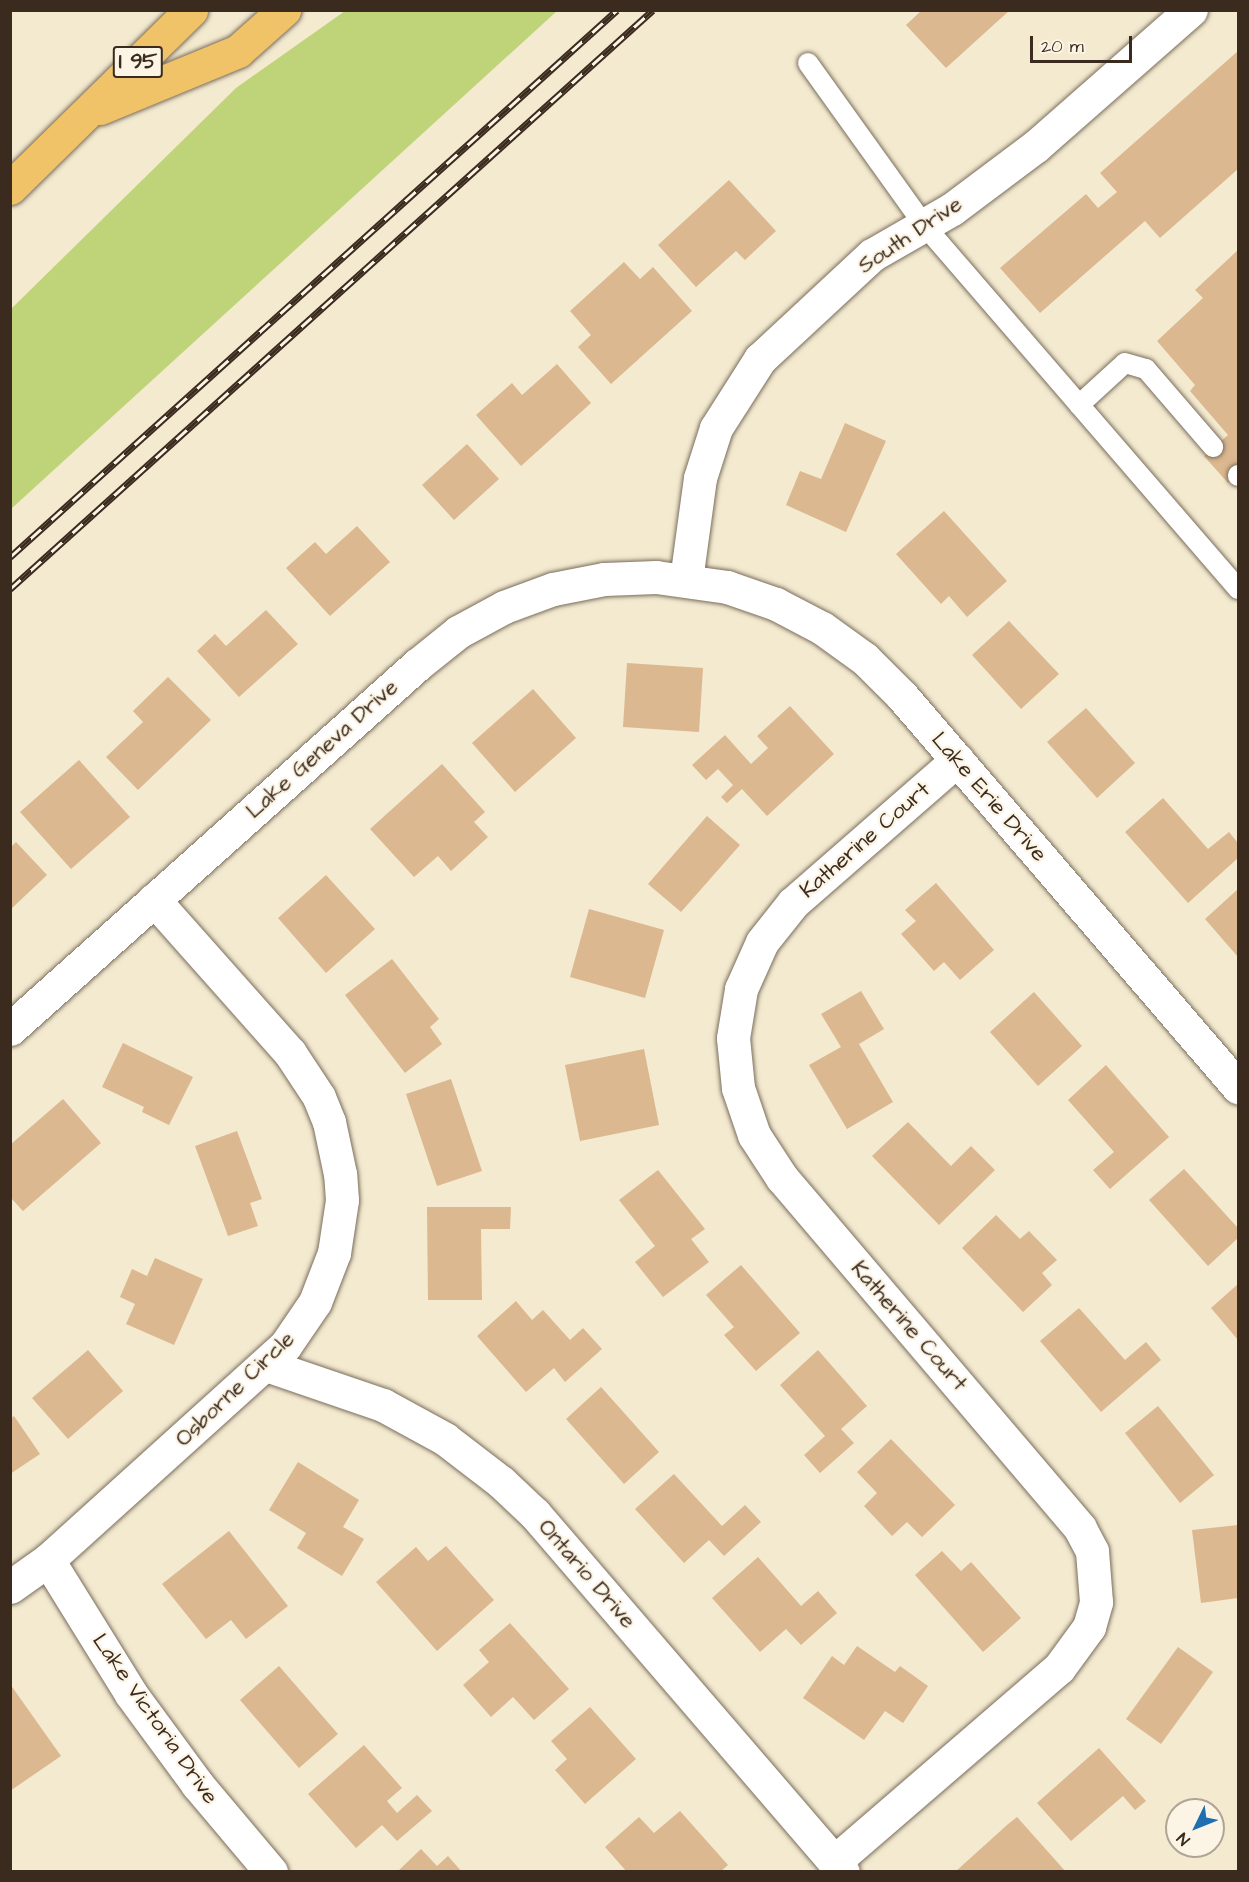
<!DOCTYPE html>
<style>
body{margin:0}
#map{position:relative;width:1249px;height:1882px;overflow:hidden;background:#f3ead0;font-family:"Architects Daughter",sans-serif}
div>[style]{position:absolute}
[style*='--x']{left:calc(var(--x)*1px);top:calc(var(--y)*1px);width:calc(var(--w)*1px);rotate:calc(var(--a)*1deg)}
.green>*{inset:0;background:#bfd478}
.building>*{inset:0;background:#dbb88f}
.roads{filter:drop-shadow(0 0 2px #7b6d5c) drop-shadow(0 0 2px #7b6d5c)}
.service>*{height:20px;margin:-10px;padding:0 10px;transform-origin:10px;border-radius:10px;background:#fff}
.minor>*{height:33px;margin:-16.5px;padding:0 16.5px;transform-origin:16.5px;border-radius:16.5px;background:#fff}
.motorway>*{height:33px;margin:-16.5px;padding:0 16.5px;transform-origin:16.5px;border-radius:16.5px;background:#f0c369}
.rail>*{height:7px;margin-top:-3.5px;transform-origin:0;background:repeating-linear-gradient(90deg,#fcf5e5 0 14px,#3b2a1e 0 28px);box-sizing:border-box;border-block:2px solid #3b2a1e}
span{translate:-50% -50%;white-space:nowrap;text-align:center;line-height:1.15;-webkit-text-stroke:4.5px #fcf5e5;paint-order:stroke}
.shield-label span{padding:2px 4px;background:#fcf5e5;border:2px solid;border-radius:4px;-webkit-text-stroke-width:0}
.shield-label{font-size:21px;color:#3b2a1e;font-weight:700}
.street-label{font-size:22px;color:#3b2a1e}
.frame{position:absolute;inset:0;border:12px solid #3b2a1e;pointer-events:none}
.north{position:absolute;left:1165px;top:1798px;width:60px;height:60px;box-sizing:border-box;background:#fcf5e5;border:2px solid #afa495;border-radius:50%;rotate:227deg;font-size:16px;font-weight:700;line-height:24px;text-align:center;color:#3b2a1e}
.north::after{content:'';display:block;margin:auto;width:21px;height:27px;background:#1f6fb2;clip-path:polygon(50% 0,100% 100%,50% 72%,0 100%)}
.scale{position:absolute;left:1030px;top:36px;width:102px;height:27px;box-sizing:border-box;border:3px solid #3b2a1e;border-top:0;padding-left:8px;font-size:18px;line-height:21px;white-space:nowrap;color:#3b2a1e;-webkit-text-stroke:4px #fcf5e5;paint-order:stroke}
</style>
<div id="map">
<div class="green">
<i style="clip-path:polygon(345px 11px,557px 11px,11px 509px,11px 309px,236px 88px)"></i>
</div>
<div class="building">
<i style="clip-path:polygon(922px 10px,1010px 10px,946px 68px,906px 25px)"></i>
<i style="clip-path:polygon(1238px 51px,1238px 169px,1160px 238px,1145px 221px,1040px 313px,1000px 268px,1086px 194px,1098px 208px,1117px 192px,1100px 173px)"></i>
<i style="clip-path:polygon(729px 180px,776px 231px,745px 260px,736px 251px,696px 287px,658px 245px)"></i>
<i style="clip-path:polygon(1238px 250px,1238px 474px,1228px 483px,1204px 456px,1228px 435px,1190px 391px,1195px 385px,1157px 341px,1203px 298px,1195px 290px)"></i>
<i style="clip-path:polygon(624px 262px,640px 279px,653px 267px,692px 311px,611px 384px,578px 347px,591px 335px,570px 311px)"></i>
<i style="clip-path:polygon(557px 364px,591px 403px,521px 466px,476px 415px,512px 383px,522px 395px)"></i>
<i style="clip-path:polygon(845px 423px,886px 441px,846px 532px,786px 505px,800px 471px,821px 479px)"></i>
<i style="clip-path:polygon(467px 444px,499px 479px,454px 520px,422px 485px)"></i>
<i style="clip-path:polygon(944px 511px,1007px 581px,967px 617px,949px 596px,941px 604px,896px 554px)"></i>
<i style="clip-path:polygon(357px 526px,390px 562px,330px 616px,286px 568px,315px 542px,326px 554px)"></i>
<i style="clip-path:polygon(266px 610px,298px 644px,239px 697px,197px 651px,215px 634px,226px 646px)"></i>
<i style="clip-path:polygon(1009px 621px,1059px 674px,1021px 709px,972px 655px)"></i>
<i style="clip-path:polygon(627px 663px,703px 668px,699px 732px,623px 727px)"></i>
<i style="clip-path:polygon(168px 677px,211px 720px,138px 790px,106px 757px,143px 722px,133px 711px)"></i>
<i style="clip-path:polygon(533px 689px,576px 738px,515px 792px,472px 743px)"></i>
<i style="clip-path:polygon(790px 706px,834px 754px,767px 816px,742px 789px,727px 803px,721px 797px,733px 785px,718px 769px,706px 780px,692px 765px,725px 735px,751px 764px,768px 748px,757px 736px)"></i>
<i style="clip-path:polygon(1086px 708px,1135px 763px,1097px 798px,1047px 742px)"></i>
<i style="clip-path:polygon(79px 760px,130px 817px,71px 869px,20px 812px)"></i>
<i style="clip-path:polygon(442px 764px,485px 812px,474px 822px,488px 837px,451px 871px,438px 856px,414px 877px,370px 829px)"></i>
<i style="clip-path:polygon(1163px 798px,1208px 849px,1229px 832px,1238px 843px,1238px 858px,1188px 903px,1125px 832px)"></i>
<i style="clip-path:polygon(707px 816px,740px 845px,681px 912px,648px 884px)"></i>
<i style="clip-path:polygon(16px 842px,47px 875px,10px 910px,10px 848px)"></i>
<i style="clip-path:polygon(326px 875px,375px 929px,326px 973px,278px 918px)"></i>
<i style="clip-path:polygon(936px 883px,994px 950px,960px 980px,944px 962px,934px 971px,901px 934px,916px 921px,905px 910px)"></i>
<i style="clip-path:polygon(1238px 889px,1238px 957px,1205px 919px)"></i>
<i style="clip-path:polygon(589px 909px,664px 930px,645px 998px,570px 977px)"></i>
<i style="clip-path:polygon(392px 959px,439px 1019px,430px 1027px,442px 1044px,405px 1073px,345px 995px)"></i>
<i style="clip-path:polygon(861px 991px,884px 1029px,859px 1044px,893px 1102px,847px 1129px,809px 1065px,841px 1047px,821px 1014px)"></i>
<i style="clip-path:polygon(1034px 992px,1082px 1046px,1038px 1086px,990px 1032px)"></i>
<i style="clip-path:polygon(123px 1043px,193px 1077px,169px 1125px,142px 1112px,144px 1107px,102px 1087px)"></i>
<i style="clip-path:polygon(644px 1049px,659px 1125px,580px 1141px,565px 1065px)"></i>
<i style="clip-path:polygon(1106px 1065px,1169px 1137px,1110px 1189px,1093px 1170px,1114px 1152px,1068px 1100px)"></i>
<i style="clip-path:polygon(451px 1079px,482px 1171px,437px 1186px,406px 1094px)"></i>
<i style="clip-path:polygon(63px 1099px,101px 1143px,23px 1211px,10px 1197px,10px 1145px)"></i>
<i style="clip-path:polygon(908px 1122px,951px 1166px,971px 1146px,995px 1170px,939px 1225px,872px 1156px)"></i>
<i style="clip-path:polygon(237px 1131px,262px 1199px,250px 1203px,258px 1226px,228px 1236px,195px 1146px)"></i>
<i style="clip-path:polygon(1184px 1169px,1238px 1228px,1238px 1238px,1208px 1266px,1149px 1200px)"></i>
<i style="clip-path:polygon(658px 1170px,705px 1229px,691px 1239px,709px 1262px,663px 1297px,635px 1262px,655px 1246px,619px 1200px)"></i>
<i style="clip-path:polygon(427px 1207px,511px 1207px,510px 1229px,481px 1229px,482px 1300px,428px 1300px)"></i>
<i style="clip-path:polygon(996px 1215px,1020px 1239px,1029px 1231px,1057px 1260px,1042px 1273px,1052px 1285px,1023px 1312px,962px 1248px)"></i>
<i style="clip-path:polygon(155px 1258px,203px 1279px,174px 1345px,126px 1324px,135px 1304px,120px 1297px,132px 1269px,147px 1276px)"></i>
<i style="clip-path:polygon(741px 1265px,800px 1333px,756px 1371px,724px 1335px,734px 1327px,706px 1295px)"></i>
<i style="clip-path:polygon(1238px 1284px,1238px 1340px,1211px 1308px)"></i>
<i style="clip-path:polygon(516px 1301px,532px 1320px,543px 1310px,570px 1340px,583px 1328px,602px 1349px,565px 1382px,554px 1368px,526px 1392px,477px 1336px)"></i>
<i style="clip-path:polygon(1079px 1308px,1125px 1360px,1146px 1342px,1161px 1360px,1101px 1412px,1040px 1341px)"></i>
<i style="clip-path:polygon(88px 1350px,123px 1391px,68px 1439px,32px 1398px)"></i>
<i style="clip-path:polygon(818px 1350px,867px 1406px,841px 1429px,854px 1443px,820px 1473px,804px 1455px,825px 1436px,780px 1385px)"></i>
<i style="clip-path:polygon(601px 1387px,659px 1452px,624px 1484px,566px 1419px)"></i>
<i style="clip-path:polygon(1158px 1406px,1214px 1475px,1180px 1503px,1125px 1433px)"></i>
<i style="clip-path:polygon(14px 1416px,40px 1454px,10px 1474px,10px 1419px)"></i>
<i style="clip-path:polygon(891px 1439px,955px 1505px,922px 1537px,907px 1522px,892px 1536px,864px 1506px,877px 1493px,857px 1472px)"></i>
<i style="clip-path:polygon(298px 1462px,359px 1500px,343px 1527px,364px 1539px,342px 1576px,297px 1548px,306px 1533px,269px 1510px)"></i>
<i style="clip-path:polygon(674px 1474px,722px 1526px,745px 1505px,761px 1522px,724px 1556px,709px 1540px,684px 1563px,635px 1509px)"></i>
<i style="clip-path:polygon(1238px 1525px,1238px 1598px,1201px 1603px,1192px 1530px)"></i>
<i style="clip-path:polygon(229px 1531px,288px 1606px,246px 1639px,231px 1620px,206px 1639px,162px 1584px)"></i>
<i style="clip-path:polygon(446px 1546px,494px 1600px,437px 1651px,376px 1582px,416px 1547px,428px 1561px)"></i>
<i style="clip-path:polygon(942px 1551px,961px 1571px,971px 1562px,1021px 1618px,983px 1652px,915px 1575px)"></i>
<i style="clip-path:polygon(758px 1557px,801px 1606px,818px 1591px,837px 1613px,801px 1645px,786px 1629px,760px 1652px,712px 1598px)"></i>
<i style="clip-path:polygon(510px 1623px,569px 1689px,534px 1720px,513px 1697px,491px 1717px,463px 1685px,489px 1662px,479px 1650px)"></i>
<i style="clip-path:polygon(857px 1646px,895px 1672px,900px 1666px,928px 1686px,903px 1723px,885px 1711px,864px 1740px,803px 1698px,832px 1656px,844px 1665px)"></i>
<i style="clip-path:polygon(1178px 1647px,1213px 1672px,1161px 1744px,1126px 1719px)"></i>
<i style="clip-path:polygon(279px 1666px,338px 1734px,299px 1768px,240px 1700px)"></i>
<i style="clip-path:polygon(10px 1684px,61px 1756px,10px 1791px)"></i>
<i style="clip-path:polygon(590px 1707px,636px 1759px,585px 1804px,555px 1770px,567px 1759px,551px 1741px)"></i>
<i style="clip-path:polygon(364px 1745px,402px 1788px,387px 1801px,397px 1813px,417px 1795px,432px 1811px,397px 1841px,382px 1825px,356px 1848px,308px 1794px)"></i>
<i style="clip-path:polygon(1099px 1748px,1146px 1801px,1135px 1810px,1123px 1796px,1071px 1841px,1037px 1803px)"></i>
<i style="clip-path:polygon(680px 1811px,728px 1865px,720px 1872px,627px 1872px,605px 1847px,639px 1817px,654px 1833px)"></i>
<i style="clip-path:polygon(1017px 1817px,1066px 1872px,955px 1872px,1007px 1825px)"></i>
<i style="clip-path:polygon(421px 1849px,437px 1866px,448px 1856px,462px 1872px,397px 1872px)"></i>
</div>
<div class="roads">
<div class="service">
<i style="--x:808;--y:63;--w:199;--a:54.4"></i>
<i style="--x:924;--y:225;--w:481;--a:49.2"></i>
<i style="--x:1079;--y:405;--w:62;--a:-42.4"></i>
<i style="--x:1125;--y:363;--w:22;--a:16"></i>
<i style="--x:1146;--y:369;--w:103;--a:49.3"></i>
<i style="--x:1238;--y:475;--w:1;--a:90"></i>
</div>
<div class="minor">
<i style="--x:686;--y:580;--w:103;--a:-82.2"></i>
<i style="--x:700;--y:478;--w:52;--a:-72.3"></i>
<i style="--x:716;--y:428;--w:82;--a:-57.5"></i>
<i style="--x:760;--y:359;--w:153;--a:-42.9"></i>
<i style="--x:872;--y:255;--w:92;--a:-29.9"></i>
<i style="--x:952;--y:209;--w:105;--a:-36.9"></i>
<i style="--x:1036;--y:146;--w:206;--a:-41.3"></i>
<i style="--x:10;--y:1029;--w:546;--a:-41.81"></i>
<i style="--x:417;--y:665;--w:53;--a:-38.8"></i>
<i style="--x:458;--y:632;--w:52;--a:-28.5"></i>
<i style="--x:504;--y:607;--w:52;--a:-20.2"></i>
<i style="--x:553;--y:589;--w:52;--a:-11.1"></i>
<i style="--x:604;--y:579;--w:52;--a:-2.2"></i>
<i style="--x:656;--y:577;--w:72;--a:8"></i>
<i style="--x:727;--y:587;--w:52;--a:19.1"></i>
<i style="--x:776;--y:604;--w:52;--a:27.6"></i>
<i style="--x:822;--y:628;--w:53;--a:35.8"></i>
<i style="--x:865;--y:659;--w:52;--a:45"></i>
<i style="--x:902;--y:696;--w:516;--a:49.33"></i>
<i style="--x:266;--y:1365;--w:124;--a:18.9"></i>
<i style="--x:383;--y:1405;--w:71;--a:28.7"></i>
<i style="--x:445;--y:1439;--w:71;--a:37.5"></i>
<i style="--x:501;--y:1482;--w:47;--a:43.3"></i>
<i style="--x:535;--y:1514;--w:472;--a:49.3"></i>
<i style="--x:48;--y:1560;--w:158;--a:58.2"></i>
<i style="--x:131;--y:1694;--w:112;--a:53.7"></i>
<i style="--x:197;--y:1784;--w:115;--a:49.9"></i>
<i style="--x:10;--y:1587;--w:47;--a:-35.4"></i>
<i style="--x:48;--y:1560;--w:319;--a:-42.1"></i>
<i style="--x:285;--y:1346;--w:53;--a:-55.7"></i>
<i style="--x:315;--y:1302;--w:53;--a:-68.8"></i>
<i style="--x:334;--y:1253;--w:54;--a:-81.4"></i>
<i style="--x:342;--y:1200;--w:26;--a:-94"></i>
<i style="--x:340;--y:1174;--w:53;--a:-101.9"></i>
<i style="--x:329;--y:1122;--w:27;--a:-112"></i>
<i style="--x:319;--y:1097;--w:53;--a:-123.4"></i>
<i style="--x:290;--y:1053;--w:205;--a:-131.6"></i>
<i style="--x:834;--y:1862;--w:297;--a:-40.8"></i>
<i style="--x:1059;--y:1668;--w:51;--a:-53.8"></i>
<i style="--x:1089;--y:1627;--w:26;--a:-74"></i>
<i style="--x:1096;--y:1602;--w:51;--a:-94.5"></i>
<i style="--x:1092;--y:1551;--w:26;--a:-118"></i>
<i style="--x:1080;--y:1528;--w:460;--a:-130.4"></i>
<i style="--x:782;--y:1178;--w:51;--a:-123.1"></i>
<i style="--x:754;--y:1135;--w:50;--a:-108.8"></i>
<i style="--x:738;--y:1088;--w:50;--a:-95.7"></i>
<i style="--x:733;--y:1038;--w:50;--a:-80.7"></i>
<i style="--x:741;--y:989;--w:51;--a:-65.9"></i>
<i style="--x:762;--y:942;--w:50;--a:-51.5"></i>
<i style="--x:793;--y:903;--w:218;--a:-41.1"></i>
</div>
<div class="motorway">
<i style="--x:100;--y:108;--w:149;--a:-22.4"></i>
<i style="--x:238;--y:51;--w:62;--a:-41.7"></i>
<i style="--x:10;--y:188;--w:254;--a:-44.5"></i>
</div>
</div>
<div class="rail">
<i style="--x:10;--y:557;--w:817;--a:-42.02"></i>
<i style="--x:10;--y:589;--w:865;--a:-42"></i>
</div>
<div class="shield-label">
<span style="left:138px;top:62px">I 95</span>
</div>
<div class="street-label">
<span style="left:910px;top:235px;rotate:-34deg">South Drive</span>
<span style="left:322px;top:749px;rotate:-42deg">Lake Geneva Drive</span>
<span style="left:989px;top:797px;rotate:49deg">Lake Erie Drive</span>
<span style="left:865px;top:840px;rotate:-41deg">Katherine Court</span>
<span style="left:909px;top:1326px;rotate:49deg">Katherine Court</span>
<span style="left:235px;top:1389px;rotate:-44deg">Osborne Circle</span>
<span style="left:587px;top:1574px;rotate:49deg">Ontario Drive</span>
<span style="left:155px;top:1719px;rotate:55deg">Lake Victoria Drive</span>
</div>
<div class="frame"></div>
<div class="north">N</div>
<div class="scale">20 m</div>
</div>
